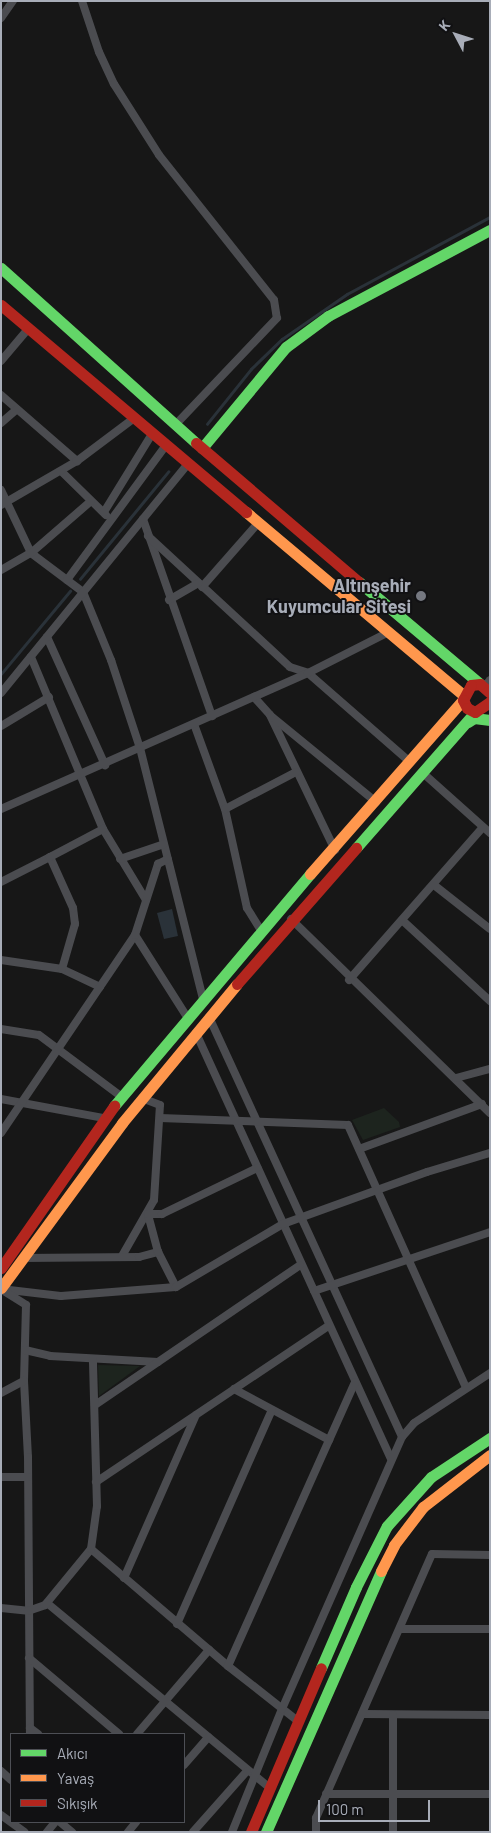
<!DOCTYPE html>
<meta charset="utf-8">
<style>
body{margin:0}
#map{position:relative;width:491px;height:1833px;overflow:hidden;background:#171717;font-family:Barlow,sans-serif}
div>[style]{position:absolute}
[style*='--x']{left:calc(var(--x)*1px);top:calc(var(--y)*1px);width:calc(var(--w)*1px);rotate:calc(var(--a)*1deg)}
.green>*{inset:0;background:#1d241e}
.water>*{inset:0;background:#2a3239}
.stream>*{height:2.5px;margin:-1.25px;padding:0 1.25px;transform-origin:1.25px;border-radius:1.25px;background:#2a3239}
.street>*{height:8px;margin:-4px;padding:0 4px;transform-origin:4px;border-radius:4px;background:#4b4c50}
.fast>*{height:11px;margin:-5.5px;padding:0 5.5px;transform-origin:5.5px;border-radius:5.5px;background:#63d668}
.slow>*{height:11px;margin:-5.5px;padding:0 5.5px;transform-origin:5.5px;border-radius:5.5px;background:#ff974d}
.jam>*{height:11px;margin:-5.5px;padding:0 5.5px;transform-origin:5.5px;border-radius:5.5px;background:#b3261e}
.dots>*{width:14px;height:14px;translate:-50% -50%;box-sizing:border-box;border:2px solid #111113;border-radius:50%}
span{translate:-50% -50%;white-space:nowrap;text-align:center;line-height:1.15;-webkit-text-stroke:4px #111113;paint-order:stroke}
.poi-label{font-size:18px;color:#a8adb8;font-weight:700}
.right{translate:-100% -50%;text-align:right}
.frame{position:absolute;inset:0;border:2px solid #a8adb8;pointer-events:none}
.legend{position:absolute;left:10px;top:1733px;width:175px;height:90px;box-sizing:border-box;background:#111113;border:1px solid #4d4f55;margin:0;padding:6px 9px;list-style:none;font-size:15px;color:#a8adb8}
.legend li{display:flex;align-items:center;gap:10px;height:25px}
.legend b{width:25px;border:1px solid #4d4f55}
.north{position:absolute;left:431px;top:10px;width:50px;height:50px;-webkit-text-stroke:4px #111113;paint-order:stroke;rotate:310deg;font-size:14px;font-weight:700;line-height:20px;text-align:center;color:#a8adb8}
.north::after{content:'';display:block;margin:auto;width:18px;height:22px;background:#a8adb8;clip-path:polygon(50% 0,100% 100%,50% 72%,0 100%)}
.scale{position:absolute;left:318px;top:1800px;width:112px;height:22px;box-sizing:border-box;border:2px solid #a8adb8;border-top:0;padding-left:6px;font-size:15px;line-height:18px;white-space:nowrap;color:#a8adb8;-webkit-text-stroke:4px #111113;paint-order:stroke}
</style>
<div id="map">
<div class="green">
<i style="clip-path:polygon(384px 1108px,399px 1122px,400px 1127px,363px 1140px,352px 1120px)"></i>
<i style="clip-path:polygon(98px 1365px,140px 1366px,99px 1396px)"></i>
</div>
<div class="water">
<i style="clip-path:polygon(172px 909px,178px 936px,164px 939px,157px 913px)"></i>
</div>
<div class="stream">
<i style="--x:207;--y:424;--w:70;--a:-51.3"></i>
<i style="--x:251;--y:369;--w:43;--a:-44.1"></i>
<i style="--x:282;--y:339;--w:79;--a:-34.7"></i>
<i style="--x:347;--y:294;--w:162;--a:-28.3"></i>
<i style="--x:80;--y:579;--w:139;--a:-50.6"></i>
<i style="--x:1;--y:674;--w:108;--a:-50.3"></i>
</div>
<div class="street">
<i style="--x:82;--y:1;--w:54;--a:71.6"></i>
<i style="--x:99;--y:52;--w:35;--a:65"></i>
<i style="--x:114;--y:84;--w:84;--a:57.6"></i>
<i style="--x:159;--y:155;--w:185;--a:51.6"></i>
<i style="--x:274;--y:300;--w:18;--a:81"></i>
<i style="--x:277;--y:318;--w:148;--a:133.6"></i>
<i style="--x:1;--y:18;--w:21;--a:-55"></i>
<i style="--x:1;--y:361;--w:42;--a:-49.8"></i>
<i style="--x:1;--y:395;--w:101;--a:41"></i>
<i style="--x:1;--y:423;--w:21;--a:-41"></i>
<i style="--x:61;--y:471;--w:63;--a:44.4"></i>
<i style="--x:1;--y:490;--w:70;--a:64.5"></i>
<i style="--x:31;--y:553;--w:65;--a:36.9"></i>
<i style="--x:83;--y:592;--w:74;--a:67.6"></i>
<i style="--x:111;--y:660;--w:93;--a:71.8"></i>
<i style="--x:140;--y:748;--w:259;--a:75.9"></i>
<i style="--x:1;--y:505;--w:88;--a:-30.1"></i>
<i style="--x:77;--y:461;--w:70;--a:-36.9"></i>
<i style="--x:104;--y:512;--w:92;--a:-58.4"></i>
<i style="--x:143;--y:519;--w:209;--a:70.7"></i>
<i style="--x:148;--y:536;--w:193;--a:42.7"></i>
<i style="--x:290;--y:667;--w:19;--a:18"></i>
<i style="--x:308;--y:673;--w:135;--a:41.1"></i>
<i style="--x:1;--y:570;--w:34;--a:-30"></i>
<i style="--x:31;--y:553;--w:79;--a:-40.9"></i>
<i style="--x:67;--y:580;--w:167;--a:-53.7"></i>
<i style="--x:202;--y:587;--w:85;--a:-48.8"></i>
<i style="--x:169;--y:600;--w:34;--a:-30"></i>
<i style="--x:47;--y:637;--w:141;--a:65.6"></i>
<i style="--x:31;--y:657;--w:186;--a:67.3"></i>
<i style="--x:103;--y:829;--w:83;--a:58.8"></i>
<i style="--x:485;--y:686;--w:8;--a:-50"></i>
<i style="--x:1;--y:693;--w:296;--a:-50.8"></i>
<i style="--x:254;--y:697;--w:24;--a:48"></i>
<i style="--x:270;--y:715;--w:150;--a:64.3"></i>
<i style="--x:271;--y:716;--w:136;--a:39.3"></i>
<i style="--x:194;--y:724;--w:90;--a:70"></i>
<i style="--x:225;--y:809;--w:101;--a:77.5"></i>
<i style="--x:247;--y:908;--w:26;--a:58"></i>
<i style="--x:1;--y:726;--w:56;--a:-31.1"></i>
<i style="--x:424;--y:774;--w:89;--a:41.8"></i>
<i style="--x:1;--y:809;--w:336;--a:-23.9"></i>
<i style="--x:308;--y:673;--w:89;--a:-26.9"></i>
<i style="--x:225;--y:809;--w:80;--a:-27.5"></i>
<i style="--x:120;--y:859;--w:46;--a:-18.8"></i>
<i style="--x:1;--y:882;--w:55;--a:-27"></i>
<i style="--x:434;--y:885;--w:71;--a:38.2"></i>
<i style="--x:291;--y:919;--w:278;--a:44.3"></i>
<i style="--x:402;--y:920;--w:120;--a:42.6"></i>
<i style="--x:135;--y:935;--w:97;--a:57.6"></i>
<i style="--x:1;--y:960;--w:62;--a:8.4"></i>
<i style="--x:62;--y:969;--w:42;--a:25.3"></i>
<i style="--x:62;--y:969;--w:47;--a:-73.9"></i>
<i style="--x:75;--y:924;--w:16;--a:-97"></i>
<i style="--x:73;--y:908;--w:56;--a:-114.3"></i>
<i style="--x:50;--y:857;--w:60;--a:-27.8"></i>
<i style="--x:349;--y:980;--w:203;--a:-48.8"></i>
<i style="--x:209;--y:1017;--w:462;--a:65.3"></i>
<i style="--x:1;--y:1029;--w:38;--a:9"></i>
<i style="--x:39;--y:1035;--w:104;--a:36.8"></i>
<i style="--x:196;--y:1033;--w:468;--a:65.4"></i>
<i style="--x:456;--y:1078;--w:35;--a:-15"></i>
<i style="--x:1;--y:1099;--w:105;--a:10.5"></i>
<i style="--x:160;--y:1118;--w:188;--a:2.1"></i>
<i style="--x:348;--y:1125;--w:287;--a:65.8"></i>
<i style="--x:1;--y:1133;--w:239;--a:-55.9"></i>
<i style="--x:135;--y:935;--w:75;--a:-72.1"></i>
<i style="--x:158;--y:864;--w:11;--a:-27"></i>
<i style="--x:359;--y:1149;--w:131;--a:-20.1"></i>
<i style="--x:122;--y:1256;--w:64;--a:-60.3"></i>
<i style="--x:154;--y:1200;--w:95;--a:-86.4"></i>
<i style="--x:160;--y:1105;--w:19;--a:-159"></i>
<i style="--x:23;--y:1258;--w:116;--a:-0.5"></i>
<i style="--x:139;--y:1257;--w:20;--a:-15"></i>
<i style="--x:176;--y:1287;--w:39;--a:-117"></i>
<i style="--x:158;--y:1252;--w:39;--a:-105"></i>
<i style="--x:148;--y:1214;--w:14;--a:0"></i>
<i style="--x:162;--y:1214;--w:106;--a:-25.8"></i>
<i style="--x:1;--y:1289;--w:60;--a:6.7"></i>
<i style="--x:61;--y:1296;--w:115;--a:-4.5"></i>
<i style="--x:176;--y:1287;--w:124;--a:-30.5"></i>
<i style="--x:283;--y:1224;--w:153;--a:-19.9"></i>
<i style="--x:427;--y:1172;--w:66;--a:-16.8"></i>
<i style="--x:4;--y:1291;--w:26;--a:32"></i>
<i style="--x:26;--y:1305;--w:76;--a:91.5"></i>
<i style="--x:24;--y:1381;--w:76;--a:87"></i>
<i style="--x:28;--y:1457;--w:277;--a:89.6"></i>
<i style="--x:314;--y:1291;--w:186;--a:-18.5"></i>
<i style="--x:25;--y:1350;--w:26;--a:13"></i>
<i style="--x:50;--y:1356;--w:108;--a:3.2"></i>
<i style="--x:234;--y:1389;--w:108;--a:28.2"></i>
<i style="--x:1;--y:1393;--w:26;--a:-28"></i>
<i style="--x:95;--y:1405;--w:248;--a:-34.3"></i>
<i style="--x:1;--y:1477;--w:27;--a:0"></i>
<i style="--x:96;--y:1482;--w:280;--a:-33.9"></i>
<i style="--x:91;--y:1549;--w:180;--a:40.5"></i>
<i style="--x:228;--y:1666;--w:89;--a:38.2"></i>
<i style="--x:124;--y:1578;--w:178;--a:-66.2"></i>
<i style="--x:47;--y:1603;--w:290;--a:39.7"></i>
<i style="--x:1;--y:1608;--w:27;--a:6"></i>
<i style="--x:28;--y:1611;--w:18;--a:-19"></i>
<i style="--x:45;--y:1605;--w:72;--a:-50.6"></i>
<i style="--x:91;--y:1549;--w:43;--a:-82.1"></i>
<i style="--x:97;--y:1506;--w:147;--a:-91.6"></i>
<i style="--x:177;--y:1624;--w:234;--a:-66.1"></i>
<i style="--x:400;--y:1629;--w:90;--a:0"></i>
<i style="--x:29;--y:1658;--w:118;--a:40.2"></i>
<i style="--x:228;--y:1666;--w:311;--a:-65.9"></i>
<i style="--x:362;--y:1714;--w:128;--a:0.4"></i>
<i style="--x:30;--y:1728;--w:10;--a:37"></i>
<i style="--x:137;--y:1734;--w:111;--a:-49.4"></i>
<i style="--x:184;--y:1765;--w:37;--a:-49"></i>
<i style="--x:1;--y:1771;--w:13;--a:42"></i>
<i style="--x:326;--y:1794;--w:164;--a:0"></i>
<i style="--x:1;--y:1815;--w:29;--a:36"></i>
<i style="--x:60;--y:1822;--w:16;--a:40"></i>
<i style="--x:47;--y:1832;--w:13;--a:-51"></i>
<i style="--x:128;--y:1832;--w:13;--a:-51"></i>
<i style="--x:193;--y:1832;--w:81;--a:-48.5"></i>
<i style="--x:232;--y:1832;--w:133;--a:-67.9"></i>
<i style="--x:282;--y:1709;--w:297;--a:-66.2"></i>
<i style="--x:402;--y:1437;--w:18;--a:-49"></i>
<i style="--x:414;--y:1423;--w:91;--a:-33.3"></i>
<i style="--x:316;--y:1832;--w:14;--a:-90"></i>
<i style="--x:316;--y:1818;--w:288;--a:-66.3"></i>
<i style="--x:432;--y:1554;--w:58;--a:1"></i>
<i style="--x:393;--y:1832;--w:117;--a:-90"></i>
</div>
<div class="fast">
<i style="--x:1;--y:268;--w:262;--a:41.9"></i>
<i style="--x:202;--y:448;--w:131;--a:-50.3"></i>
<i style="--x:286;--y:347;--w:52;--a:-36.4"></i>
<i style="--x:328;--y:316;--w:183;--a:-28"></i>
<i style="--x:359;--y:582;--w:158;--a:40.1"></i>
<i style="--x:468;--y:722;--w:7;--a:-34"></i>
<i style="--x:474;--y:718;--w:16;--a:7"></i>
<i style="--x:356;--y:848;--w:181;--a:-48.8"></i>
<i style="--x:114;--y:1106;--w:304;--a:-49.8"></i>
<i style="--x:321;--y:1668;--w:88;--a:-66.6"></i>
<i style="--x:356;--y:1587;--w:68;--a:-63.1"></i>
<i style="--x:387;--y:1526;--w:66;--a:-48.1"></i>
<i style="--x:431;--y:1477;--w:71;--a:-33.5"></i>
<i style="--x:266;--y:1832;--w:285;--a:-66.2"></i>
</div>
<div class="slow">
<i style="--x:246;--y:512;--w:284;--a:40.1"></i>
<i style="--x:310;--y:874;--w:232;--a:-48.7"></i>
<i style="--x:1;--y:1288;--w:205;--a:-53.7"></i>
<i style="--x:122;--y:1123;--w:180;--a:-50.4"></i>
<i style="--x:381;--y:1571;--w:29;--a:-63"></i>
<i style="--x:394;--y:1545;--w:48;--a:-52.7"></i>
<i style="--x:423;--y:1507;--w:85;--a:-37.8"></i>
</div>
<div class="jam">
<i style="--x:1;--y:305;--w:321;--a:40.2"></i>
<i style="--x:196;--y:443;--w:214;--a:40.5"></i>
<i style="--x:490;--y:693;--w:13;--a:-138"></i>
<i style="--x:480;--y:684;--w:9;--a:174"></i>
<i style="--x:471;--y:685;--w:17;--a:118"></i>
<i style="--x:463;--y:700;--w:9;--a:63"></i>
<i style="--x:467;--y:708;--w:9;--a:27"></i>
<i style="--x:475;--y:712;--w:18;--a:-34"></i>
<i style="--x:237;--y:984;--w:181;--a:-48.8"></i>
<i style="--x:1;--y:1268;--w:198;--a:-55.1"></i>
<i style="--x:251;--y:1832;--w:178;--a:-66.9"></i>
</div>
<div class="dots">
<i style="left:421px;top:596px;background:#757880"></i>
</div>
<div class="poi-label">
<span class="right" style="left:411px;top:596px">Altınşehir<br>Kuyumcular Sitesi</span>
</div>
<div class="frame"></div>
<ul class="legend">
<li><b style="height:6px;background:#63d668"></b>Akıcı</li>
<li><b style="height:6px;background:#ff974d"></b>Yavaş</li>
<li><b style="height:6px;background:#b3261e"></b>Sıkışık</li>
</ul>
<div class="north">K</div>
<div class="scale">100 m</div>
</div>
